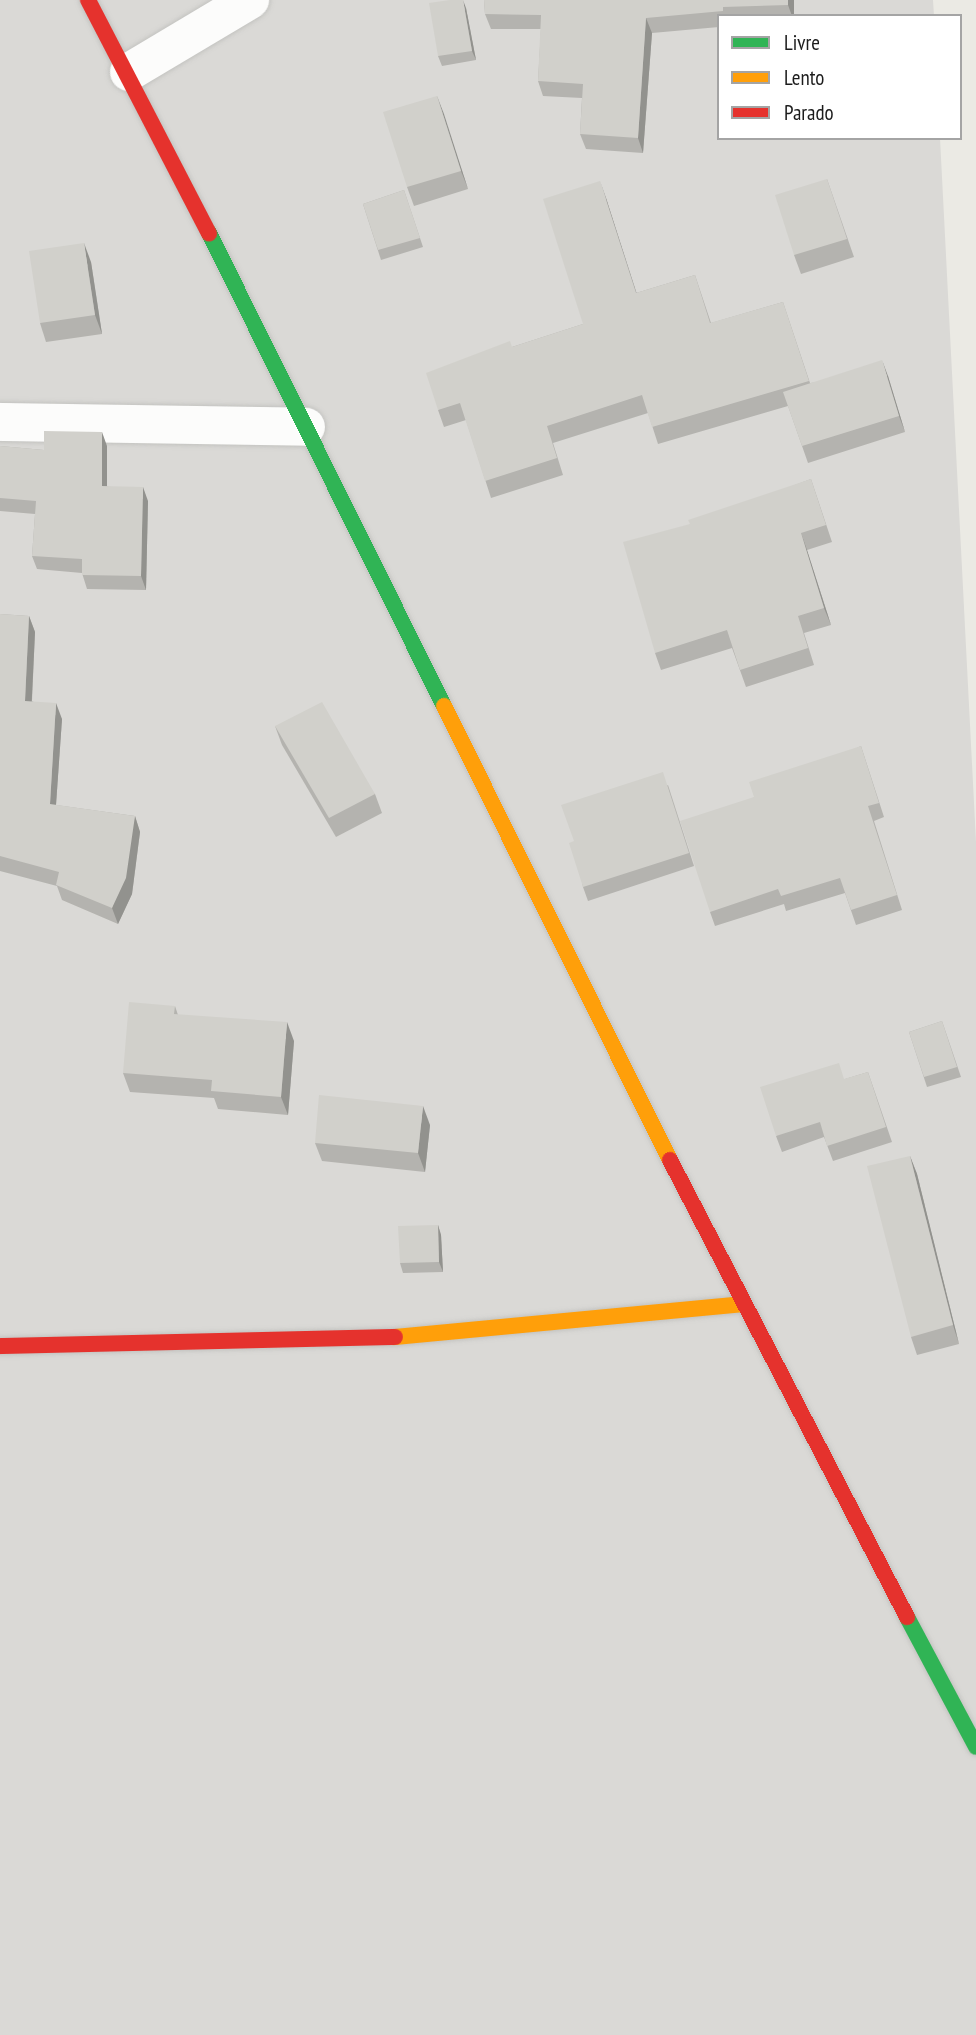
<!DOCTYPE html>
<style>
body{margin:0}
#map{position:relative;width:976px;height:2035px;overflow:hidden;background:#ebeae4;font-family:"PT Sans Narrow",sans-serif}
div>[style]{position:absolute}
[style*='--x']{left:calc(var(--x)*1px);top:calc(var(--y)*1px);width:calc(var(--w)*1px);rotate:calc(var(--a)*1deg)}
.residential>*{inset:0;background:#dad9d6}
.roads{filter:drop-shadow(0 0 2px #c3c3c0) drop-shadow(0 0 2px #c3c3c0)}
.street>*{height:38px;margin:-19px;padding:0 19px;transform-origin:19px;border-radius:19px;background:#fcfcfb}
.fast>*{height:16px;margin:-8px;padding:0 8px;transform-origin:8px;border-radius:8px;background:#30b455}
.slow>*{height:16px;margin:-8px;padding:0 8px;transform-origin:8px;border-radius:8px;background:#ff9f0a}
.jam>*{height:16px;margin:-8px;padding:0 8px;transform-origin:8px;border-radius:8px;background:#e5322d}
.wall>*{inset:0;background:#b4b3af}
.shaded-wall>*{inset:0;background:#92928e}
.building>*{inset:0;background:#d1d0cb}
span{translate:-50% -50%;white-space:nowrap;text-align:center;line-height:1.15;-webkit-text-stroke:5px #fff;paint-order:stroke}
.legend{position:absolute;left:717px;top:14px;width:245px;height:126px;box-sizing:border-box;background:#fff;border:2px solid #a4a4a4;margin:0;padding:9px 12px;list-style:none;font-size:21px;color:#1c1c1c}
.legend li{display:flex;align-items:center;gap:14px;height:35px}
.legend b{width:35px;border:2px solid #a4a4a4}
</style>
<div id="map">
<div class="residential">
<i style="clip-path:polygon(0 0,933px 0,934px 16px,719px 16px,719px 138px,940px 138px,976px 842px,976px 2035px,0 2035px)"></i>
</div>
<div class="roads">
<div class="street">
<i style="--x:129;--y:72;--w:141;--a:-30.8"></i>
<i style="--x:0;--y:422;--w:306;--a:0.9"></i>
</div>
<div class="fast">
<i style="--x:209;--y:233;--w:528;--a:63.58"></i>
<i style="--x:907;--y:1617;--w:147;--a:62"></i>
</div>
<div class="slow">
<i style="--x:444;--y:706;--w:507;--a:63.54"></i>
<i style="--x:395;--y:1337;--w:348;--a:-5.4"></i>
</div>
<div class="jam">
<i style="--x:88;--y:0;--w:263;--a:62.6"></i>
<i style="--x:670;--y:1160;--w:515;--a:62.59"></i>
<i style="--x:0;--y:1346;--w:395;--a:-1.3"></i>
</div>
</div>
<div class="wall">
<i style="clip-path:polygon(484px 0,794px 0,794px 16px,719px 16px,719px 27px,652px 33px,643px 153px,586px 149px,580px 134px,582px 98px,543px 96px,538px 81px,541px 29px,491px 29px,485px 14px)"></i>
<i style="clip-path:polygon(466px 8px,476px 60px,442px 66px,438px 56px)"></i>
<i style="clip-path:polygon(437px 96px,468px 189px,414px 206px,407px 187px)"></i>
<i style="clip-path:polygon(827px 179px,854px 257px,801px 274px,794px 255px)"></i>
<i style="clip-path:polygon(404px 190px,423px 247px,381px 260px,363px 204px)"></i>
<i style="clip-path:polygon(606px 198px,636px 293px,695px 275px,711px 323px,783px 302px,810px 383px,888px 376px,905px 432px,808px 463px,788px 406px,658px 444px,648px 413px,553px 443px,563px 475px,491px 498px,466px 420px,444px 427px,438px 410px,512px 347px,583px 324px)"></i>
<i style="clip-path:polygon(91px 262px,102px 334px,46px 342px,40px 323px)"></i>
<i style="clip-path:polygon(0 446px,44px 450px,107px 446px,107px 486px,148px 501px,146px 590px,87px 589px,82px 573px,37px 569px,32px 556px,35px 514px,0 511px)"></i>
<i style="clip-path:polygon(811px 479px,832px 542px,807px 550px,831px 625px,804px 633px,814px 665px,746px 687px,732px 648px,661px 670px,655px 653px,690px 524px)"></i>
<i style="clip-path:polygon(0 614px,29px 616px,35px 632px,32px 701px,62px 719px,56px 805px,135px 816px,140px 832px,132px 894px,118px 924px,62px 900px,57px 886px,0 871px)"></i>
<i style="clip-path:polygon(275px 726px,375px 794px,382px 813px,336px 837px,282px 745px)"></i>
<i style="clip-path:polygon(861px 746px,884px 817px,874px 821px,902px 910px,856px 925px,845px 893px,786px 911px,784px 904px,715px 926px,710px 912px,754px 797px)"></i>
<i style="clip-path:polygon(668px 785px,694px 866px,588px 901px,583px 887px,574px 841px)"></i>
<i style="clip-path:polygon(175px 1006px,178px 1015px,294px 1041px,288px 1115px,218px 1109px,214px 1098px,130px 1092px,123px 1073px)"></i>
<i style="clip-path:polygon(942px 1021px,961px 1077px,927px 1087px,909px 1032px)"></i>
<i style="clip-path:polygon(868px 1072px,892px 1142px,833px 1161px,824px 1137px,782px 1152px,776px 1136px,845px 1079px)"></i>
<i style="clip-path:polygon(430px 1125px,425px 1172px,322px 1161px,315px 1143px)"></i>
<i style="clip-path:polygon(910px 1156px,917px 1174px,959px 1344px,917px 1355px,911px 1337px)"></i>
<i style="clip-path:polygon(438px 1225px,441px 1235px,443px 1272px,403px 1273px,400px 1263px)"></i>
</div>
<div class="shaded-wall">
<i style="clip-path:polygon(463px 0,466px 8px,476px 60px,472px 51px)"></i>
<i style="clip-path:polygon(788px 0,794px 0,794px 16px,792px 16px,788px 5px)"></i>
<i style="clip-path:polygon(646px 18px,652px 33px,643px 153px,638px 138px)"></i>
<i style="clip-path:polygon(437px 96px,444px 114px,468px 189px,461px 171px)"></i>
<i style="clip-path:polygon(600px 181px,606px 198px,642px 310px,636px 293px)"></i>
<i style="clip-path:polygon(84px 243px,91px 262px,102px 334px,95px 315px)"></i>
<i style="clip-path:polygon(882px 360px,888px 376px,905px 432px,899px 416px)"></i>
<i style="clip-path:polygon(102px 432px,107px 446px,107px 500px,102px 486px)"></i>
<i style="clip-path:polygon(143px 487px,148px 501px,146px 590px,141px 576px)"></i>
<i style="clip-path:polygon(801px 533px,807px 550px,831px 625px,824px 608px)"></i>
<i style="clip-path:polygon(29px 616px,35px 632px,31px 716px,25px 701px)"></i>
<i style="clip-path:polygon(56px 703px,62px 719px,55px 819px,50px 804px)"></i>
<i style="clip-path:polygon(135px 816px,140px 832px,132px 894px,118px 924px,112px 908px)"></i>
<i style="clip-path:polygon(287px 1022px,294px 1041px,288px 1115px,281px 1097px)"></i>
<i style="clip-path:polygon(423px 1106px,430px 1125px,425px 1172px,418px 1153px)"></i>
<i style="clip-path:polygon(910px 1156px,917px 1174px,959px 1344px,953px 1325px)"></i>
<i style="clip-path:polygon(438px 1225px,441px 1235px,443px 1272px,439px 1262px)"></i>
</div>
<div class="building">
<i style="clip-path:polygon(450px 0,463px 0,472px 51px,438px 56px,429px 3px)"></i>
<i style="clip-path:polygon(484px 0,788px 0,788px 5px,723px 7px,723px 11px,646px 18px,638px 138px,580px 134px,583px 84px,538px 81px,541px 15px,485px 14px)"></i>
<i style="clip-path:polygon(437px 96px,461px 171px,407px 187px,383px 112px)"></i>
<i style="clip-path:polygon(827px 179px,847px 239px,794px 255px,775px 195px)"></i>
<i style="clip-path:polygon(600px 181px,636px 293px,695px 275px,710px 323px,783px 302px,809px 381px,652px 427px,642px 395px,547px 426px,557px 458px,485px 481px,460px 403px,438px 410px,426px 373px,510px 341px,512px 347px,583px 324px,543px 199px)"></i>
<i style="clip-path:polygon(404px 190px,420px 238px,378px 250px,363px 204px)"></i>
<i style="clip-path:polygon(84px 243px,95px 315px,40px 323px,29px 251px)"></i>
<i style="clip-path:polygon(882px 360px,899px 416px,802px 446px,783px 392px)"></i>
<i style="clip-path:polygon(44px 431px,102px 432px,102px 486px,143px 487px,141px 576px,82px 575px,82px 559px,32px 556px,36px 501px,0 498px,0 446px,44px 450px)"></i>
<i style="clip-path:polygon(811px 479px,826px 525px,801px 533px,824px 608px,798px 616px,808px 648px,740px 670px,727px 630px,655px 653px,623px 542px,690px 524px,688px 520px)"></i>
<i style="clip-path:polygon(0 614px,29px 616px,25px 701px,56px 703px,50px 804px,135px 816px,126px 878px,112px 908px,56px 885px,59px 872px,0 856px)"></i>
<i style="clip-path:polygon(322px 702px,375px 794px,329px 818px,275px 726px)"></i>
<i style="clip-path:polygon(861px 746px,879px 803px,868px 806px,897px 895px,851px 910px,840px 878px,781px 896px,778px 889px,710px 912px,680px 821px,754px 797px,749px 782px)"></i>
<i style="clip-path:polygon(663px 772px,689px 853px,583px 887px,569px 843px,574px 841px,561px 805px)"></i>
<i style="clip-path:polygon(129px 1002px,175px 1006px,174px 1014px,287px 1022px,281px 1097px,211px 1091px,212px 1080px,123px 1073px)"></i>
<i style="clip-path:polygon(942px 1021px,957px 1067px,924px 1077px,909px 1032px)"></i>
<i style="clip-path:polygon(839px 1063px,844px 1079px,868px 1072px,886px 1127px,827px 1146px,820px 1122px,776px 1136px,760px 1087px)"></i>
<i style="clip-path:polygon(319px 1095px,423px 1106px,418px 1153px,315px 1143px)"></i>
<i style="clip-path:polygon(910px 1156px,953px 1325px,911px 1337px,867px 1166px)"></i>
<i style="clip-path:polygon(438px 1225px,439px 1262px,400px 1263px,398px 1226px)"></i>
</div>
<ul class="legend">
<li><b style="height:9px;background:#30b455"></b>Livre</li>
<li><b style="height:9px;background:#ff9f0a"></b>Lento</li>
<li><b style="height:9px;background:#e5322d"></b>Parado</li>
</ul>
</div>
